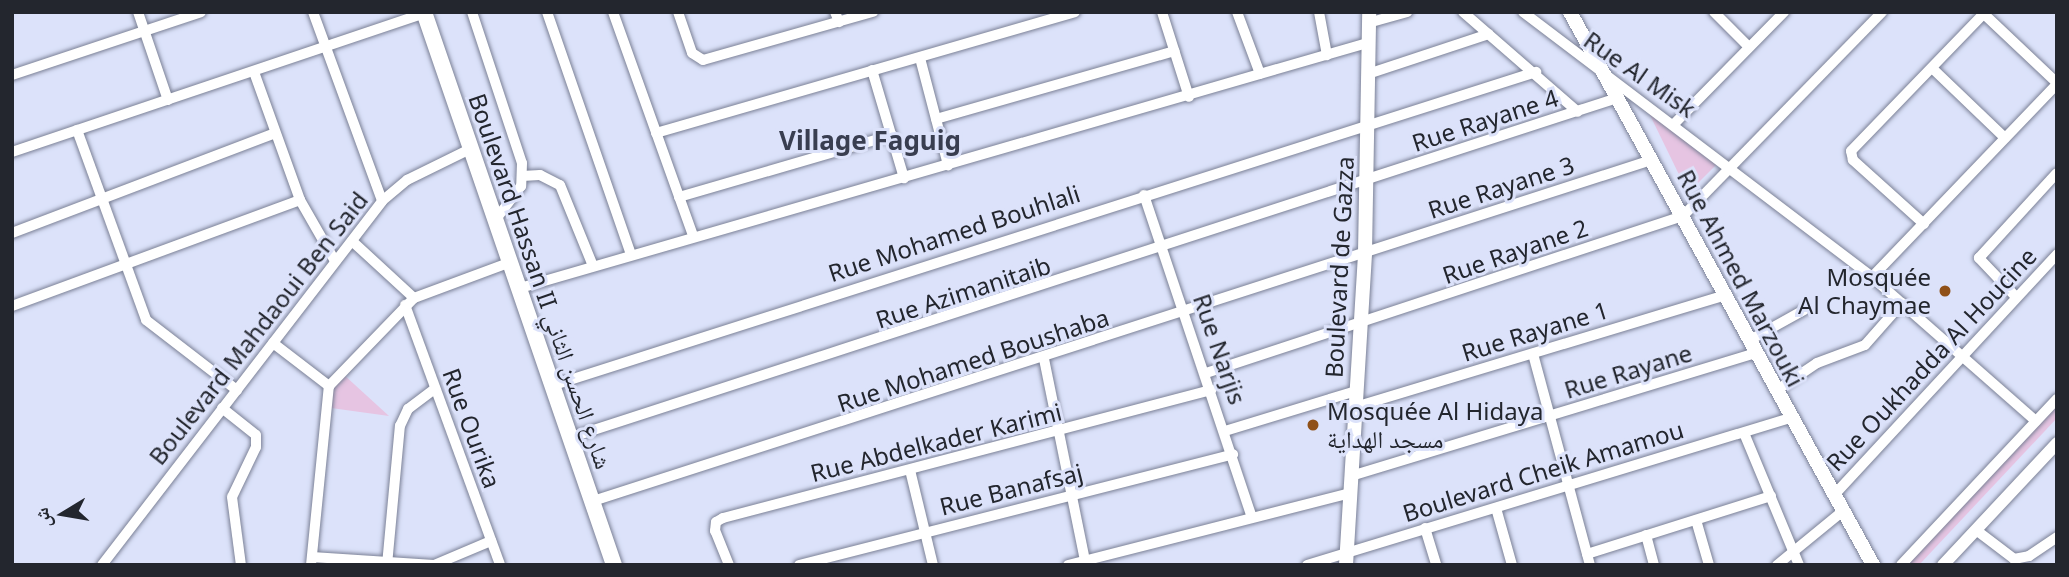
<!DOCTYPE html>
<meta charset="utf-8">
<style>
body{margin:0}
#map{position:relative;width:2069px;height:577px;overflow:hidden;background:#dce2fa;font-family:"Noto Sans","Noto Naskh Arabic",sans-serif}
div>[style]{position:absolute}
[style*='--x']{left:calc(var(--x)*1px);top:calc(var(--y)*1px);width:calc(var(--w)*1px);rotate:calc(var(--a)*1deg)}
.green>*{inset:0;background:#e6c4e2}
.roads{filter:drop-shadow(0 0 2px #7b8196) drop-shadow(0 0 2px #7b8196)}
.minor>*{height:10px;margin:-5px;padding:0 5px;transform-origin:5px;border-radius:5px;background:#fff}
.tertiary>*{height:12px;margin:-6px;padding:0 6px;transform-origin:6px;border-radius:6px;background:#fff}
.secondary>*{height:14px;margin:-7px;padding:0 7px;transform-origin:7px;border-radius:7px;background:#fff}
.primary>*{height:16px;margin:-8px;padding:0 8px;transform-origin:8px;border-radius:8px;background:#fff}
.dots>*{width:19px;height:19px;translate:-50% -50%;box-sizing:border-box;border:4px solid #dce2fa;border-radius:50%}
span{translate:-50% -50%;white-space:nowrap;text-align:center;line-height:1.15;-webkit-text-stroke:6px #dce2fa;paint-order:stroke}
.street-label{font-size:24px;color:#23262e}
.poi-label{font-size:24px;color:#23262e}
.right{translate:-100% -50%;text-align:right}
.left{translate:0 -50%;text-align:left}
.neighbourhood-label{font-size:26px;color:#393e50;font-weight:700}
.frame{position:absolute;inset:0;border:14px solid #23262e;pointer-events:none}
.north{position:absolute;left:28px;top:479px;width:70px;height:70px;-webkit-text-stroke:5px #dce2fa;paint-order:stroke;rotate:259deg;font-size:19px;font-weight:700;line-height:28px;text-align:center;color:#23262e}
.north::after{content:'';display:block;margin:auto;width:24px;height:32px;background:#23262e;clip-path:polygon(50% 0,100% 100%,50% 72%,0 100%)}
</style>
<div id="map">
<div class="green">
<i style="clip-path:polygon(1648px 111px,1717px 164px,1688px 193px)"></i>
<i style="clip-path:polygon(343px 374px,389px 416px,331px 408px,331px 389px)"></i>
<i style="clip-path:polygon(2057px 404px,2057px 418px,1919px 565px,1906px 565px)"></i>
</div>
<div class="roads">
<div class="minor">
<i style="--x:138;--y:12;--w:93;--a:71.2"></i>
<i style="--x:313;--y:12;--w:201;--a:69.9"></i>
<i style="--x:472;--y:12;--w:159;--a:71.7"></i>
<i style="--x:522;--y:163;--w:23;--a:92"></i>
<i style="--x:521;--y:186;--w:41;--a:127.1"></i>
<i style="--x:547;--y:12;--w:256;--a:70.9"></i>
<i style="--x:613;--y:12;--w:238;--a:70.3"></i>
<i style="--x:678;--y:12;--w:43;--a:71.1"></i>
<i style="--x:692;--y:53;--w:13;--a:32"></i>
<i style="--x:703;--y:60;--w:177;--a:-15.8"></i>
<i style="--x:835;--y:12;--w:11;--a:68"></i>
<i style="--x:1162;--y:12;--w:89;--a:72.4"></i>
<i style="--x:1237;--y:12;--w:66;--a:69.6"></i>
<i style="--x:1319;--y:12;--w:44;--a:79.5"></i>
<i style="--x:1463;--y:12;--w:152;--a:41"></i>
<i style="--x:1523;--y:12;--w:438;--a:37.2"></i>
<i style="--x:1872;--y:277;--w:218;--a:41.3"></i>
<i style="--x:1714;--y:12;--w:48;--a:45"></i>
<i style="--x:1984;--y:14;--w:100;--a:43.4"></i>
<i style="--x:1368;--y:23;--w:41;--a:-15.8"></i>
<i style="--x:920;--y:58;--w:111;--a:75.3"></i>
<i style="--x:1932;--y:68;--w:101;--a:43.8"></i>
<i style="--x:872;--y:70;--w:113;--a:73.5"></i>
<i style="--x:254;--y:72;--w:136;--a:70.2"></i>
<i style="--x:300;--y:200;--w:70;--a:60.2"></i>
<i style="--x:1368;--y:74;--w:127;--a:-18.3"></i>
<i style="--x:12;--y:75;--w:199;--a:-18.4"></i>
<i style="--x:936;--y:119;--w:248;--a:-15.9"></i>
<i style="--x:1675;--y:123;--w:156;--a:-45.5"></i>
<i style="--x:77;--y:130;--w:202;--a:70"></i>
<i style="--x:146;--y:320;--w:115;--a:37.6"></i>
<i style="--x:656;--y:133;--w:436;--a:-16.1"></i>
<i style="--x:12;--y:152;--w:435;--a:-18.6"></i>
<i style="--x:522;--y:176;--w:18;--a:-3"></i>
<i style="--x:540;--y:175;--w:22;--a:27"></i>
<i style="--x:560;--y:185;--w:87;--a:67.8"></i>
<i style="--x:1144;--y:195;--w:340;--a:71.5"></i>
<i style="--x:679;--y:197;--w:222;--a:-16.2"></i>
<i style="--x:1924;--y:224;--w:96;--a:-138"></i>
<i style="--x:1853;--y:160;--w:9;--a:-103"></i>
<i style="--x:1851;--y:151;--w:193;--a:-46"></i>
<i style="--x:12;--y:233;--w:281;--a:-20.8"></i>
<i style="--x:352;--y:241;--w:84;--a:42.6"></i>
<i style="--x:1872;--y:277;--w:267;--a:-46.2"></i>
<i style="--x:520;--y:288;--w:882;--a:-16.13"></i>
<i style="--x:2016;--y:297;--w:54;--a:-133.5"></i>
<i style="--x:1979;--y:258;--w:115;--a:-47.5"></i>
<i style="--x:405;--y:305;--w:277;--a:69.9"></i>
<i style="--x:12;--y:306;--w:307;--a:-20.2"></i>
<i style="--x:1750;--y:340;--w:62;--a:-29.1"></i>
<i style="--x:273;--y:343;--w:71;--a:37.5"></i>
<i style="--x:1533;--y:354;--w:219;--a:74.9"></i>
<i style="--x:1044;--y:359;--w:210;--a:78.5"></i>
<i style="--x:1206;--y:373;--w:502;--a:-18.22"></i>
<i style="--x:1683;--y:216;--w:285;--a:-45.7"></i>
<i style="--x:554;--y:385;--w:1031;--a:-17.68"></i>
<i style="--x:1777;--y:390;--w:48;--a:-34"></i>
<i style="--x:1817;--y:363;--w:51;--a:-20.6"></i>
<i style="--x:1865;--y:345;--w:56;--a:-48.6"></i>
<i style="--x:1355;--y:407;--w:387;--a:-16.8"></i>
<i style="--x:222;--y:408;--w:43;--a:38.5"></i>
<i style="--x:256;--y:435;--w:12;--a:90"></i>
<i style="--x:256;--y:447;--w:55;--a:115.6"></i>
<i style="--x:232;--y:497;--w:69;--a:82.5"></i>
<i style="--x:1225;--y:431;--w:137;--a:-17"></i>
<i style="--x:1744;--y:433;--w:143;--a:67.4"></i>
<i style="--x:572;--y:437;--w:1099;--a:-17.97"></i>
<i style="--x:910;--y:470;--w:98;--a:76.4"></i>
<i style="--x:1351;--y:476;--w:423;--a:-16.9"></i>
<i style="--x:1835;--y:494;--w:327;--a:-47.2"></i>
<i style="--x:593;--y:501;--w:1112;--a:-17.86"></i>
<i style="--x:1496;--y:508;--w:59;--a:74.3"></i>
<i style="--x:1696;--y:520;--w:47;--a:73.9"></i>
<i style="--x:1425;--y:528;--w:39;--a:73"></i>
<i style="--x:1976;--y:530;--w:48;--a:37.3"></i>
<i style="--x:2014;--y:559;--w:15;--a:-11"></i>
<i style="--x:2029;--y:556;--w:34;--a:-34"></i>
<i style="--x:1646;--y:535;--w:31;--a:75"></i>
<i style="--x:1587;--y:554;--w:193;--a:-17.5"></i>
<i style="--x:312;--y:557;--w:122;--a:3.8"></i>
<i style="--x:434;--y:565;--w:62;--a:-22.8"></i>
<i style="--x:102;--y:565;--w:459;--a:-52.4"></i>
<i style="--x:382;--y:201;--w:33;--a:-40"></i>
<i style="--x:407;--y:180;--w:72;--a:-26.2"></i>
<i style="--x:311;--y:565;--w:180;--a:-84.3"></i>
<i style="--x:329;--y:386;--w:122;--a:-46"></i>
<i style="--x:414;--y:298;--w:103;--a:-20.4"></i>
<i style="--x:387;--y:565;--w:140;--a:-84.7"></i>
<i style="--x:400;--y:426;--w:19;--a:-65"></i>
<i style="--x:408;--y:409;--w:34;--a:-37"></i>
<i style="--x:729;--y:565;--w:37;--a:-112"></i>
<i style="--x:715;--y:531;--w:9;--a:-84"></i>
<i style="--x:716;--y:522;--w:8;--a:-30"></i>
<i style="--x:723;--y:518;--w:505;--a:-14.7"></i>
<i style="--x:799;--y:565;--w:448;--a:-14.3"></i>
<i style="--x:1068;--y:565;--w:291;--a:-14.3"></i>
<i style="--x:1307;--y:565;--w:505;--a:-16.93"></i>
<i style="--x:1777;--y:565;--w:85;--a:-39.3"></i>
<i style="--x:1901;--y:565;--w:228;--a:-46.8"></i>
</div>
<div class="tertiary">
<i style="--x:1943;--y:565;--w:167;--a:-46.9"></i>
</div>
<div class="secondary">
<i style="--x:1570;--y:12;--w:631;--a:61.28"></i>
<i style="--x:1346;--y:565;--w:313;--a:-86.5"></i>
<i style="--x:1365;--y:253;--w:241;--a:-89"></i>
</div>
<div class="primary">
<i style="--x:424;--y:12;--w:585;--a:71.04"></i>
</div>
</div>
<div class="dots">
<i style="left:1945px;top:291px;background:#8f5018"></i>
<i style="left:1313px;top:425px;background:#8f5018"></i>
</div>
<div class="street-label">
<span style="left:1640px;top:74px;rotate:35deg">Rue Al Misk</span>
<span style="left:1485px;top:120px;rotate:-18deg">Rue Rayane 4</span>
<span style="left:1501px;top:187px;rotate:-18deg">Rue Rayane 3</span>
<span style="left:954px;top:233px;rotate:-18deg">Rue Mohamed Bouhlali</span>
<span style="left:1515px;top:251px;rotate:-19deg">Rue Rayane 2</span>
<span style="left:1339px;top:267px;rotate:-87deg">Boulevard de Gazza</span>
<span style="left:1741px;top:278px;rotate:62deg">Rue Ahmed Marzouki</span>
<span style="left:541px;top:281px;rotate:71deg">Boulevard Hassan II شارع الحسن الثاني</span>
<span style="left:963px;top:292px;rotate:-18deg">Rue Azimanitaib</span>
<span style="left:258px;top:328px;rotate:-52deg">Boulevard Mahdaoui Ben Said</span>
<span style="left:1535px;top:331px;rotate:-17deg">Rue Rayane 1</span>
<span style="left:1220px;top:349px;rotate:71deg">Rue Narjis</span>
<span style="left:1931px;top:359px;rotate:-47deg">Rue Oukhadda Al Houcine</span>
<span style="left:973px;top:360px;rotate:-18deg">Rue Mohamed Boushaba</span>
<span style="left:1628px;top:371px;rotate:-17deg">Rue Rayane</span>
<span style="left:472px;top:428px;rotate:70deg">Rue Ourika</span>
<span style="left:936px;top:442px;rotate:-14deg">Rue Abdelkader Karimi</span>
<span style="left:1543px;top:471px;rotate:-17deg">Boulevard Cheik Amamou</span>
<span style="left:1011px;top:489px;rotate:-14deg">Rue Banafsaj</span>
</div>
<div class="poi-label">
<span class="right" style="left:1931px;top:291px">Mosquée<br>Al Chaymae</span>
<span class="left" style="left:1327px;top:425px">Mosquée Al Hidaya<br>مسجد الهداية</span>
</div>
<div class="neighbourhood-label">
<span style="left:870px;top:141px">Village Faguig</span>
</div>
<div class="frame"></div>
<div class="north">ش</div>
</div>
